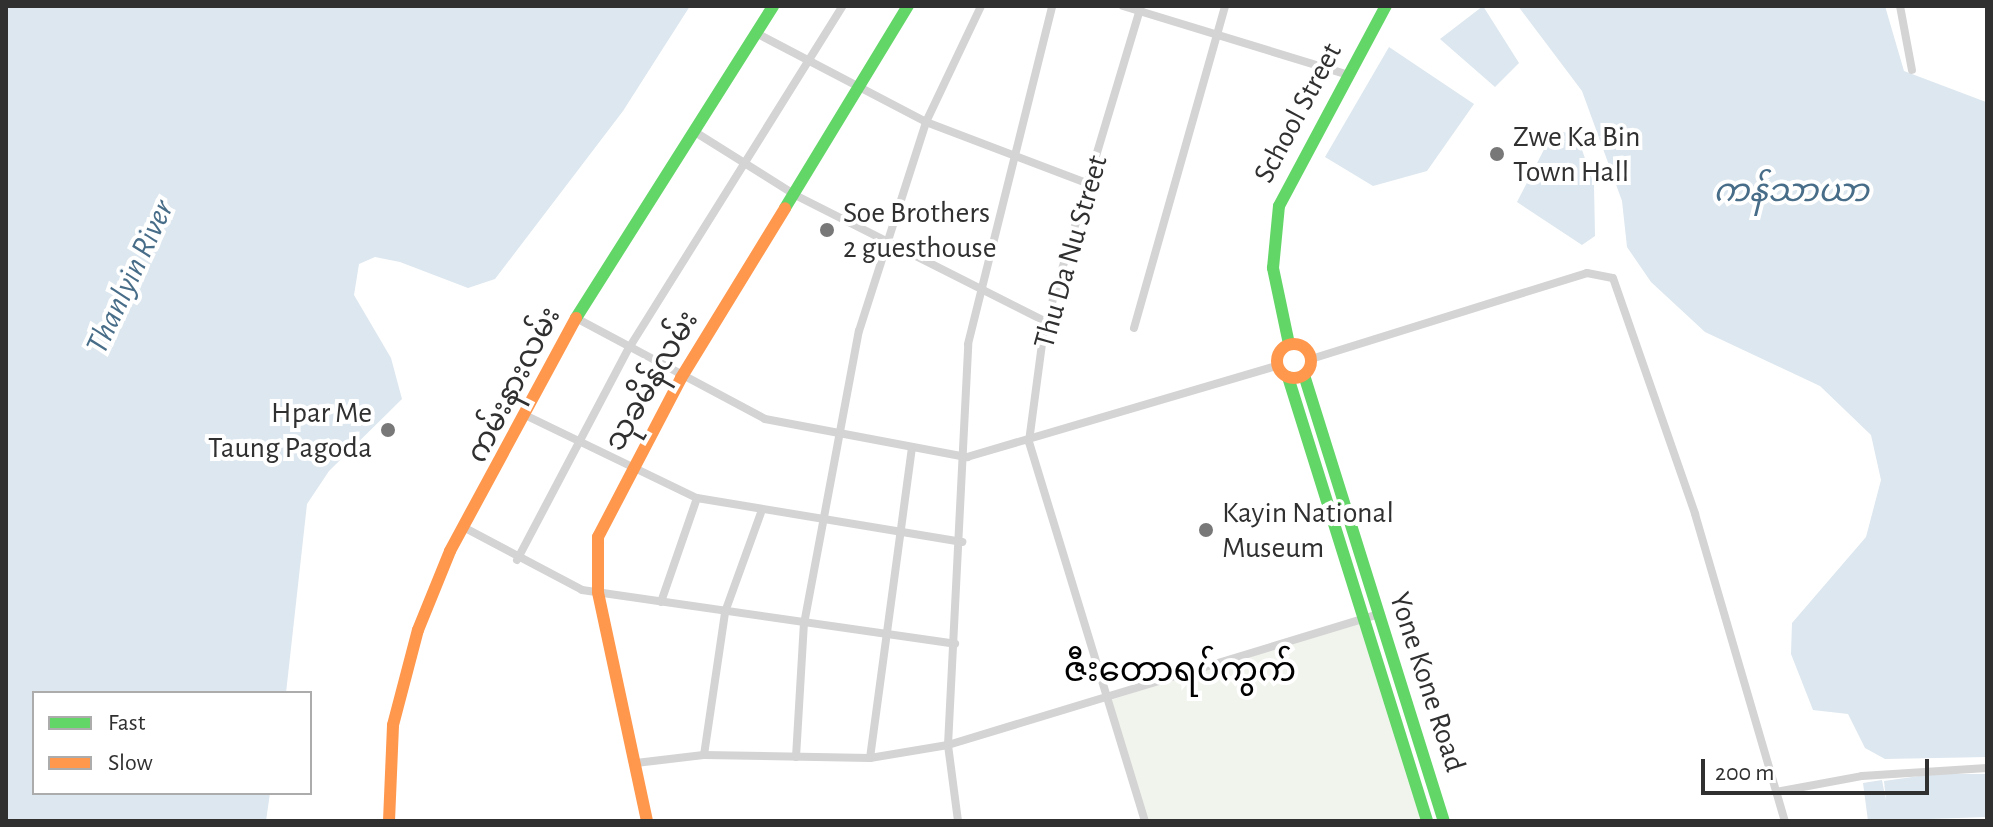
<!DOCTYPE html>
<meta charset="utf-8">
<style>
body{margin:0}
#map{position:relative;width:1993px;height:827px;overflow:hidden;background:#fff;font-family:"Alegreya Sans","Noto Sans Myanmar",sans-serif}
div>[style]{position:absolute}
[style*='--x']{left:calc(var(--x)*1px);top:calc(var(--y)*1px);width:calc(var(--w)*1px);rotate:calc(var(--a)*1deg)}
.green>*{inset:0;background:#f1f4ed}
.water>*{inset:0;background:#dde7ef}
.street>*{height:8px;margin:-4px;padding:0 4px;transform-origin:4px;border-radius:4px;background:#d4d4d4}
.fast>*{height:12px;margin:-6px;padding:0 6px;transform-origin:6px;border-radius:6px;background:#63d668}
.slow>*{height:12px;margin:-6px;padding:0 6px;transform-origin:6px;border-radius:6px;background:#ff974d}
.slow>.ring{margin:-6px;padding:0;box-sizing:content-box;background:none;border:12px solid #ff974d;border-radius:50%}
.dots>*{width:22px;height:22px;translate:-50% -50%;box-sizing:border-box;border:4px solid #fff;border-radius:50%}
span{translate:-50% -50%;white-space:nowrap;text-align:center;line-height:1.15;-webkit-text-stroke:8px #fff;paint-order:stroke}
.street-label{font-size:30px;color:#303030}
.poi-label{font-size:30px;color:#303030}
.left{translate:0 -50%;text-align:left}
.right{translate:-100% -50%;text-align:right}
.water-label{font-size:32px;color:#486d88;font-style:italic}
.quarter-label{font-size:34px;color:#000}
.frame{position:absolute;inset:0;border:8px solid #303030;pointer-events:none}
.legend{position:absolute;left:32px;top:691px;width:280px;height:104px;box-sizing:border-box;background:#fff;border:2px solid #acacac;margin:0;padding:10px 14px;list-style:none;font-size:24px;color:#303030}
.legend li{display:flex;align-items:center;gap:16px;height:40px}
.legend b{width:40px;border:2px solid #acacac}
.scale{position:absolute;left:1701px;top:759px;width:228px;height:36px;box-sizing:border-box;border:4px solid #303030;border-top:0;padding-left:10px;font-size:24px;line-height:28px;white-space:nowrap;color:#303030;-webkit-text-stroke:6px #fff;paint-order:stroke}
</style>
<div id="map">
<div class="green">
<i style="clip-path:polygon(1363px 618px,1427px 821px,1145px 821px,1108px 701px)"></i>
</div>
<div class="water">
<i style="clip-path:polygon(6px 6px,690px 6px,623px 111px,495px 279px,468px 288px,400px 262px,375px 257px,359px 264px,354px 295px,391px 358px,402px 399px,329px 471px,307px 504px,286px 693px,34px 693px,34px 793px,270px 793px,266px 821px,6px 821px)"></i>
<i style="clip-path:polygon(1483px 6px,1519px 63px,1495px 87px,1440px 39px)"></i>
<i style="clip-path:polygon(1518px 6px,1885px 6px,1904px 71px,1986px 102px,1987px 757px,1885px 759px,1865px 748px,1848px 714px,1813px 710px,1791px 654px,1792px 623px,1866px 537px,1881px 480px,1871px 435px,1820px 386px,1705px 332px,1651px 282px,1627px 247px,1622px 201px,1582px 91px)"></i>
<i style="clip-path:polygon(1389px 47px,1474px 104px,1427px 171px,1373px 186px,1325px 157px)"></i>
<i style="clip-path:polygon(1554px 130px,1577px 135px,1594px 185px,1595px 236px,1582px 245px,1517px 202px)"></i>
<i style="clip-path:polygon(1934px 774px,1987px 774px,1987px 817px,1868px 821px,1863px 783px,1882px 780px,1886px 801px,1884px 781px)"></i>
</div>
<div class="street">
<i style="--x:1123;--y:6;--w:233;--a:17"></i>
<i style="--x:1141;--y:6;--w:337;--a:106.7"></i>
<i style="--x:1044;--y:329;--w:114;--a:97.6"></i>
<i style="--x:1029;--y:442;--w:396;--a:73"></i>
<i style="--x:1900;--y:6;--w:65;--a:79.4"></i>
<i style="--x:756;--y:33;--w:192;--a:27.6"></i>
<i style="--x:926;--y:122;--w:178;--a:20.8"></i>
<i style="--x:695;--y:132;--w:120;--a:32.1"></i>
<i style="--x:797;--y:196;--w:279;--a:26.8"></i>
<i style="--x:576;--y:318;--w:214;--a:28.1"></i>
<i style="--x:765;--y:419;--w:206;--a:10.7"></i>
<i style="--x:967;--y:457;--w:323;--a:-16.4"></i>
<i style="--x:1134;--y:328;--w:335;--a:-74.2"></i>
<i style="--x:1311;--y:359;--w:289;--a:-17.3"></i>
<i style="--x:1587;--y:273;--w:26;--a:11"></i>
<i style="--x:1613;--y:278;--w:250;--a:70.8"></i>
<i style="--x:1695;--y:514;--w:320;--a:73.7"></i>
<i style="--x:527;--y:416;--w:189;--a:25.8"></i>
<i style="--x:697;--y:498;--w:269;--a:9.4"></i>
<i style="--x:467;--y:529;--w:130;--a:27.9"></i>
<i style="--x:582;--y:590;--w:377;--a:8.2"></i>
<i style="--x:517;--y:560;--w:240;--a:-62.2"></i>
<i style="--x:629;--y:348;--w:403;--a:-58"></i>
<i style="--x:661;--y:602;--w:110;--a:-70.9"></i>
<i style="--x:704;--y:755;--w:145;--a:-81.6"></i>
<i style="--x:725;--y:612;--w:109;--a:-70.1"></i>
<i style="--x:796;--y:757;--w:133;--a:-86.6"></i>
<i style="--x:804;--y:624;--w:298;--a:-79.4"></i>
<i style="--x:859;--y:331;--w:219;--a:-72.2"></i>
<i style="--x:926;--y:122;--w:128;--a:-64.6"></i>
<i style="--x:870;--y:758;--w:313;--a:-82.3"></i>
<i style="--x:636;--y:763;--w:68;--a:-6.7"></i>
<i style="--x:704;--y:755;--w:166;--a:1"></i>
<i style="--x:870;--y:758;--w:79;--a:-9.5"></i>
<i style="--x:948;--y:745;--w:450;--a:-16.9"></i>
<i style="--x:1776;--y:792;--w:87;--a:-10.5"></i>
<i style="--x:1862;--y:776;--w:125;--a:-3.7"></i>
<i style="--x:958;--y:821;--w:77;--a:-97.5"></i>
<i style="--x:948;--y:745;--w:401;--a:-87.1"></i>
<i style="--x:968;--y:344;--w:348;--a:-76"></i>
</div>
<div class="fast">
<i style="--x:785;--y:208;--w:237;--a:-58.7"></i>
<i style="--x:576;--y:318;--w:369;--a:-57.7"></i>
<i style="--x:1289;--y:344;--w:78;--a:-101.9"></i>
<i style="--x:1273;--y:268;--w:62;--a:-84.5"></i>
<i style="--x:1279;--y:206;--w:227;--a:-61.9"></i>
<i style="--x:1304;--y:375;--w:467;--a:72.6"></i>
<i style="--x:1288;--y:377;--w:465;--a:72.6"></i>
</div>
<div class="slow">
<i class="ring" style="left:1277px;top:344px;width:22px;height:22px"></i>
<i style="--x:389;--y:821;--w:96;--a:-87.6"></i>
<i style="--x:393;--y:725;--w:98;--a:-75.3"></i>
<i style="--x:418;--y:630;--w:85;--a:-67.9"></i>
<i style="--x:450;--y:551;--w:265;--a:-61.6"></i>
<i style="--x:647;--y:821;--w:234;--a:-102.1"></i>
<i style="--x:598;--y:592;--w:55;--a:-90"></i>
<i style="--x:598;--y:537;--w:179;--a:-62.4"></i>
<i style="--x:681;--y:378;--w:199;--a:-58.5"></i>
</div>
<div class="dots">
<i style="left:1497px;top:154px;background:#787878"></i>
<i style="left:827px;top:230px;background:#787878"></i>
<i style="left:388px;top:430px;background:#787878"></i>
<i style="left:1206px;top:530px;background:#787878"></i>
</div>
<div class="street-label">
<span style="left:1298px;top:113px;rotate:-62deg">School Street</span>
<span style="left:1071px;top:252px;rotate:-74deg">Thu Da Nu Street</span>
<span style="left:652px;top:381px;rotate:-60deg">သုခမိန်လမ်း</span>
<span style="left:514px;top:385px;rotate:-63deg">ကမ်းနားလမ်း</span>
<span style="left:1427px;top:682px;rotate:72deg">Yone Kone Road</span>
</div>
<div class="poi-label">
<span class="left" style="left:1513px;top:154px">Zwe Ka Bin<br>Town Hall</span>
<span class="left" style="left:843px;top:230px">Soe Brothers<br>2 guesthouse</span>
<span class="right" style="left:372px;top:430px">Hpar Me<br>Taung Pagoda</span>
<span class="left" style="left:1222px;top:530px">Kayin National<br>Museum</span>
</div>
<div class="water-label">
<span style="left:1791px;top:191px">ကန်သာယာ</span>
<span style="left:130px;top:277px;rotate:-65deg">Thanlyin River</span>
</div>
<div class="quarter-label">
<span style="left:1180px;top:672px">ဇီးတောရပ်ကွက်</span>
</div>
<div class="frame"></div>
<ul class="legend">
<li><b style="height:10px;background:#63d668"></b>Fast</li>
<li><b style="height:10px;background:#ff974d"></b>Slow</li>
</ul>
<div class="scale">200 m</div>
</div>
